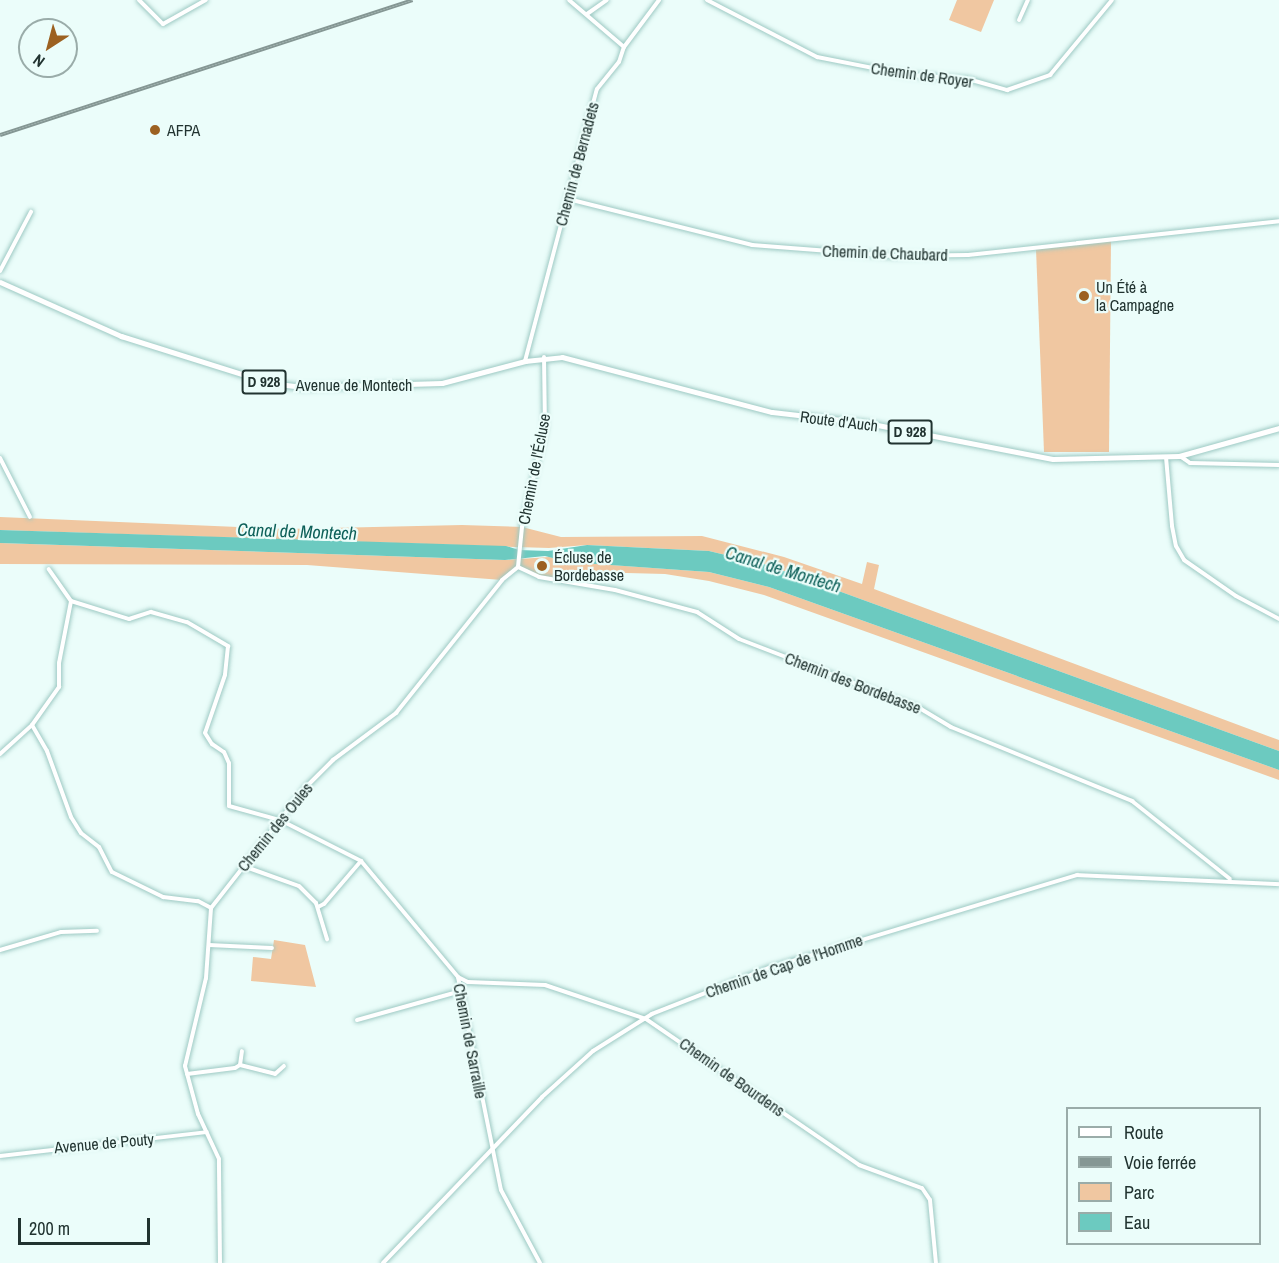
<!DOCTYPE html>
<meta charset="utf-8">
<style>
body{margin:0}
#map{position:relative;width:1279px;height:1263px;overflow:hidden;background:#ebfdfa;font-family:"Archivo Narrow",sans-serif}
div>[style]{position:absolute}
[style*='--x']{left:calc(var(--x)*1px);top:calc(var(--y)*1px);width:calc(var(--w)*1px);rotate:calc(var(--a)*1deg)}
.green>*{inset:0;background:#f0c7a1}
.water>*{inset:0;background:#6ccac0}
.roads{filter:drop-shadow(0 0 2px #9dc9c3) drop-shadow(0 0 2px #9dc9c3)}
.minor>*{height:4px;margin:-2px;padding:0 2px;transform-origin:2px;border-radius:2px;background:#fff}
.primary>*{height:5px;margin:-2.5px;padding:0 2.5px;transform-origin:2.5px;border-radius:2.5px;background:#fff}
.rail>*{height:4px;margin-top:-2px;transform-origin:0;background:repeating-linear-gradient(90deg,#ebfdfa 0 4.5px,#859794 0 9px);box-sizing:border-box;border-block:2px solid #859794}
.dots>*{width:16px;height:16px;translate:-50% -50%;box-sizing:border-box;border:3px solid #ebfdfa;border-radius:50%}
span{translate:-50% -50%;white-space:nowrap;text-align:center;line-height:1.15;-webkit-text-stroke:4.5px #ebfdfa;paint-order:stroke}
.shield-label span{padding:2px 4px;background:#ebfdfa;border:2px solid;border-radius:4px;-webkit-text-stroke-width:0}
.shield-label{font-size:15px;color:#213330;font-weight:700}
.street-label{font-size:16px;color:#213330}
.poi-label{font-size:16px;color:#213330}
.left{translate:0 -50%;text-align:left}
.water-label{font-size:18px;color:#0e6059;font-style:italic}
.legend{position:absolute;left:1066px;top:1107px;width:195px;height:138px;box-sizing:border-box;background:#ebfdfa;border:2px solid #9aaca9;margin:0;padding:8px 10px;list-style:none;font-size:18px;color:#213330}
.legend li{display:flex;align-items:center;gap:12px;height:30px}
.legend b{width:30px;border:2px solid #9aaca9}
.north{position:absolute;left:18px;top:18px;width:60px;height:60px;box-sizing:border-box;background:#ebfdfa;border:2px solid #9aaca9;border-radius:50%;rotate:216deg;font-size:16px;font-weight:700;line-height:24px;text-align:center;color:#213330}
.north::after{content:'';display:block;margin:auto;width:21px;height:27px;background:#9c6121;clip-path:polygon(50% 0,100% 100%,50% 72%,0 100%)}
.scale{position:absolute;left:18px;top:1218px;width:132px;height:27px;box-sizing:border-box;border:3px solid #213330;border-top:0;padding-left:8px;font-size:18px;line-height:21px;white-space:nowrap;color:#213330;-webkit-text-stroke:4px #ebfdfa;paint-order:stroke}
</style>
<div id="map">
<div class="green">
<i style="clip-path:polygon(957px 0,994px 0,981px 32px,949px 20px)"></i>
<i style="clip-path:polygon(1111px 240px,1109px 452px,1044px 452px,1036px 249px)"></i>
<i style="clip-path:polygon(0 517px,286px 529px,462px 525px,522px 527px,561px 537px,702px 536px,784px 557px,862px 584px,867px 562px,879px 565px,874px 589px,1279px 740px,1279px 751px,767px 565px,709px 551px,587px 545px,549px 548px,0 530px)"></i>
<i style="clip-path:polygon(0 543px,505px 560px,549px 557px,569px 562px,709px 572px,769px 587px,1279px 770px,1279px 780px,764px 595px,709px 581px,665px 574px,589px 572px,579px 583px,539px 577px,518px 567px,502px 580px,307px 565px,0 564px)"></i>
<i style="clip-path:polygon(274px 940px,305px 945px,316px 987px,251px 981px,253px 957px,271px 959px)"></i>
</div>
<div class="water">
<i style="clip-path:polygon(0 530px,506px 546px,519px 550px,548px 551px,587px 545px,709px 551px,767px 565px,1279px 751px,1279px 770px,769px 587px,709px 572px,568px 562px,545px 556px,505px 560px,0 543px)"></i>
</div>
<div class="roads">
<div class="minor">
<i style="--x:139;--y:0;--w:34;--a:45"></i>
<i style="--x:163;--y:24;--w:49;--a:-29.2"></i>
<i style="--x:707;--y:0;--w:124;--a:27.4"></i>
<i style="--x:817;--y:57;--w:94;--a:11.1"></i>
<i style="--x:909;--y:75;--w:59;--a:3.9"></i>
<i style="--x:968;--y:79;--w:41;--a:15.8"></i>
<i style="--x:1007;--y:90;--w:46;--a:-19.2"></i>
<i style="--x:1050;--y:75;--w:97;--a:-50.4"></i>
<i style="--x:587;--y:14;--w:24;--a:-35"></i>
<i style="--x:1019;--y:20;--w:22;--a:-66"></i>
<i style="--x:624;--y:47;--w:59;--a:-53.3"></i>
<i style="--x:568;--y:199;--w:190;--a:14"></i>
<i style="--x:752;--y:245;--w:142;--a:4.4"></i>
<i style="--x:894;--y:256;--w:74;--a:-0.8"></i>
<i style="--x:968;--y:255;--w:313;--a:-6.2"></i>
<i style="--x:0;--y:271;--w:67;--a:-62.3"></i>
<i style="--x:525;--y:361;--w:281;--a:-75.2"></i>
<i style="--x:597;--y:89;--w:35;--a:-51"></i>
<i style="--x:619;--y:62;--w:16;--a:-72"></i>
<i style="--x:624;--y:47;--w:72;--a:-139.5"></i>
<i style="--x:1180;--y:456;--w:12;--a:35"></i>
<i style="--x:1190;--y:463;--w:89;--a:1.3"></i>
<i style="--x:1166;--y:457;--w:69;--a:85"></i>
<i style="--x:1172;--y:526;--w:20;--a:79"></i>
<i style="--x:1176;--y:546;--w:16;--a:60"></i>
<i style="--x:1184;--y:560;--w:63;--a:34.7"></i>
<i style="--x:1236;--y:596;--w:49;--a:28.1"></i>
<i style="--x:0;--y:458;--w:66;--a:63"></i>
<i style="--x:518;--y:567;--w:23;--a:25"></i>
<i style="--x:539;--y:577;--w:77;--a:9.7"></i>
<i style="--x:615;--y:590;--w:85;--a:15"></i>
<i style="--x:697;--y:612;--w:50;--a:32.7"></i>
<i style="--x:739;--y:639;--w:195;--a:21"></i>
<i style="--x:921;--y:709;--w:35;--a:31"></i>
<i style="--x:951;--y:727;--w:196;--a:22.2"></i>
<i style="--x:1132;--y:801;--w:125;--a:38.5"></i>
<i style="--x:71;--y:601;--w:61;--a:17.2"></i>
<i style="--x:129;--y:619;--w:23;--a:-18"></i>
<i style="--x:151;--y:612;--w:37;--a:16"></i>
<i style="--x:187;--y:622;--w:48;--a:30.3"></i>
<i style="--x:228;--y:646;--w:29;--a:96"></i>
<i style="--x:225;--y:675;--w:61;--a:109"></i>
<i style="--x:205;--y:733;--w:13;--a:58"></i>
<i style="--x:212;--y:744;--w:14;--a:34"></i>
<i style="--x:224;--y:752;--w:12;--a:66"></i>
<i style="--x:229;--y:763;--w:43;--a:90"></i>
<i style="--x:229;--y:806;--w:53;--a:15.4"></i>
<i style="--x:280;--y:820;--w:91;--a:26.8"></i>
<i style="--x:361;--y:861;--w:151;--a:50.1"></i>
<i style="--x:458;--y:977;--w:217;--a:78.6"></i>
<i style="--x:501;--y:1190;--w:83;--a:61.9"></i>
<i style="--x:32;--y:725;--w:30;--a:60"></i>
<i style="--x:47;--y:751;--w:70;--a:70"></i>
<i style="--x:71;--y:817;--w:19;--a:58"></i>
<i style="--x:81;--y:833;--w:23;--a:38"></i>
<i style="--x:99;--y:847;--w:28;--a:63"></i>
<i style="--x:112;--y:872;--w:57;--a:26.1"></i>
<i style="--x:163;--y:897;--w:35;--a:7"></i>
<i style="--x:198;--y:901;--w:15;--a:28"></i>
<i style="--x:0;--y:754;--w:43;--a:-42.2"></i>
<i style="--x:32;--y:725;--w:47;--a:-54.6"></i>
<i style="--x:59;--y:687;--w:24;--a:-90"></i>
<i style="--x:59;--y:663;--w:63;--a:-79"></i>
<i style="--x:71;--y:601;--w:39;--a:-125"></i>
<i style="--x:243;--y:866;--w:59;--a:19.7"></i>
<i style="--x:299;--y:886;--w:24;--a:45"></i>
<i style="--x:316;--y:903;--w:38;--a:73"></i>
<i style="--x:318;--y:907;--w:7;--a:-27"></i>
<i style="--x:324;--y:904;--w:57;--a:-49.3"></i>
<i style="--x:209;--y:945;--w:63;--a:2.7"></i>
<i style="--x:0;--y:950;--w:64;--a:-16.4"></i>
<i style="--x:61;--y:932;--w:36;--a:-2"></i>
<i style="--x:458;--y:977;--w:11;--a:27"></i>
<i style="--x:468;--y:982;--w:77;--a:2.2"></i>
<i style="--x:545;--y:985;--w:107;--a:18.6"></i>
<i style="--x:646;--y:1019;--w:258;--a:34.4"></i>
<i style="--x:859;--y:1165;--w:67;--a:20.1"></i>
<i style="--x:922;--y:1188;--w:14;--a:56"></i>
<i style="--x:930;--y:1200;--w:63;--a:84.6"></i>
<i style="--x:357;--y:1020;--w:108;--a:-15.6"></i>
<i style="--x:240;--y:1065;--w:36;--a:14"></i>
<i style="--x:275;--y:1074;--w:12;--a:-42"></i>
<i style="--x:187;--y:1074;--w:48;--a:-7.1"></i>
<i style="--x:235;--y:1068;--w:6;--a:-31"></i>
<i style="--x:240;--y:1065;--w:14;--a:-82"></i>
<i style="--x:0;--y:1156;--w:208;--a:-6.6"></i>
<i style="--x:220;--y:1263;--w:104;--a:-90.6"></i>
<i style="--x:219;--y:1159;--w:50;--a:-115"></i>
<i style="--x:198;--y:1114;--w:50;--a:-105.2"></i>
<i style="--x:185;--y:1066;--w:90;--a:-76.6"></i>
<i style="--x:206;--y:978;--w:70;--a:-85.9"></i>
<i style="--x:211;--y:908;--w:152;--a:-51.9"></i>
<i style="--x:305;--y:788;--w:40;--a:-45"></i>
<i style="--x:333;--y:760;--w:79;--a:-36.7"></i>
<i style="--x:396;--y:713;--w:170;--a:-51.4"></i>
<i style="--x:502;--y:580;--w:21;--a:-39"></i>
<i style="--x:518;--y:567;--w:40;--a:-84.3"></i>
<i style="--x:522;--y:527;--w:102;--a:-76.9"></i>
<i style="--x:545;--y:428;--w:71;--a:-90.8"></i>
<i style="--x:383;--y:1263;--w:230;--a:-46.2"></i>
<i style="--x:542;--y:1097;--w:69;--a:-42"></i>
<i style="--x:593;--y:1051;--w:70;--a:-32.1"></i>
<i style="--x:652;--y:1014;--w:126;--a:-21.5"></i>
<i style="--x:769;--y:968;--w:322;--a:-16.8"></i>
<i style="--x:1077;--y:875;--w:202;--a:2.6"></i>
</div>
<div class="primary">
<i style="--x:0;--y:282;--w:133;--a:24.1"></i>
<i style="--x:121;--y:336;--w:156;--a:17.5"></i>
<i style="--x:270;--y:383;--w:35;--a:7"></i>
<i style="--x:305;--y:387;--w:137;--a:-1.7"></i>
<i style="--x:442;--y:383;--w:86;--a:-14.8"></i>
<i style="--x:525;--y:361;--w:37;--a:-6"></i>
<i style="--x:562;--y:357;--w:217;--a:14.7"></i>
<i style="--x:772;--y:412;--w:96;--a:6.6"></i>
<i style="--x:867;--y:423;--w:189;--a:11"></i>
<i style="--x:1053;--y:459;--w:126;--a:-1.4"></i>
<i style="--x:1179;--y:456;--w:104;--a:-15.6"></i>
</div>
</div>
<div class="rail">
<i style="--x:0;--y:135;--w:434;--a:-18.1"></i>
</div>
<div class="dots">
<i style="left:155px;top:130px;background:#9c6121"></i>
<i style="left:1084px;top:296px;background:#9c6121"></i>
<i style="left:542px;top:566px;background:#9c6121"></i>
</div>
<div class="shield-label">
<span style="left:264px;top:382px">D 928</span>
<span style="left:910px;top:432px">D 928</span>
</div>
<div class="street-label">
<span style="left:922px;top:75px;rotate:8deg">Chemin de Royer</span>
<span style="left:577px;top:164px;rotate:-75deg">Chemin de Bernadets</span>
<span style="left:885px;top:253px;rotate:2deg">Chemin de Chaubard</span>
<span style="left:354px;top:385px">Avenue de Montech</span>
<span style="left:839px;top:421px;rotate:7deg">Route d'Auch</span>
<span style="left:534px;top:469px;rotate:-79deg">Chemin de l'Écluse</span>
<span style="left:853px;top:683px;rotate:21deg">Chemin des Bordebasse</span>
<span style="left:275px;top:827px;rotate:-51deg">Chemin des Oules</span>
<span style="left:784px;top:966px;rotate:-19deg">Chemin de Cap de l'Homme</span>
<span style="left:470px;top:1041px;rotate:79deg">Chemin de Sarraille</span>
<span style="left:732px;top:1077px;rotate:35deg">Chemin de Bourdens</span>
<span style="left:104px;top:1143px;rotate:-5deg">Avenue de Pouty</span>
</div>
<div class="poi-label">
<span class="left" style="left:167px;top:130px">AFPA</span>
<span class="left" style="left:1096px;top:296px">Un Été à<br>la Campagne</span>
<span class="left" style="left:554px;top:566px">Écluse de<br>Bordebasse</span>
</div>
<div class="water-label">
<span style="left:297px;top:532px;rotate:2deg">Canal de Montech</span>
<span style="left:783px;top:570px;rotate:17deg">Canal de Montech</span>
</div>
<ul class="legend">
<li><b style="height:8px;background:#fff"></b>Route</li>
<li><b style="height:8px;background:#859794"></b>Voie ferrée</li>
<li><b style="height:16px;background:#f0c7a1"></b>Parc</li>
<li><b style="height:16px;background:#6ccac0"></b>Eau</li>
</ul>
<div class="north">N</div>
<div class="scale">200 m</div>
</div>
